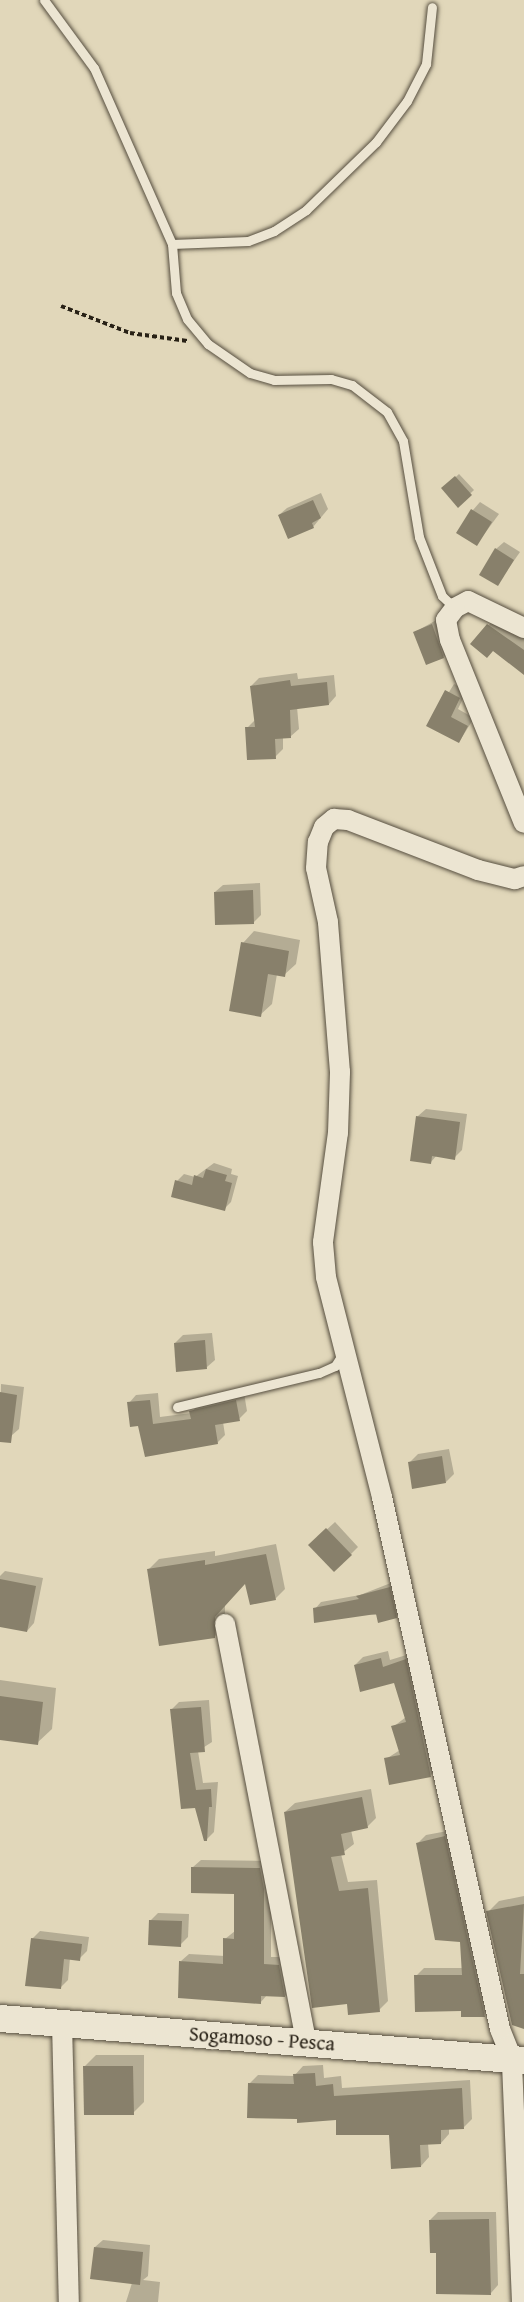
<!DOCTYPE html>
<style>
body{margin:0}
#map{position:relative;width:524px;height:2302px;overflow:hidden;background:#e1d7ba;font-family:"Gentium Book Plus",serif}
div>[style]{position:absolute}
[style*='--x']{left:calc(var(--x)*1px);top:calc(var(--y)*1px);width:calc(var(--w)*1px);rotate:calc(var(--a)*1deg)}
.shadow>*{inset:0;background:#0003}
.building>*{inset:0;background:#88806b}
.path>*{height:4px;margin-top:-2px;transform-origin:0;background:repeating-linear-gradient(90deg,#282116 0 4.5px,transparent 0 7.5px)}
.roads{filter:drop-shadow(0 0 2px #564e3f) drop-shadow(0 0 2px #564e3f)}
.lane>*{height:9px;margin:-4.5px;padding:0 4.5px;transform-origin:4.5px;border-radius:4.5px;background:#ece5d2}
.street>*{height:20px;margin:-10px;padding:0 10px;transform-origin:10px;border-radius:10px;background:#ece5d2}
.secondary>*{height:27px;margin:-13.5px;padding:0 13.5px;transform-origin:13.5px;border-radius:13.5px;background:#ece5d2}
span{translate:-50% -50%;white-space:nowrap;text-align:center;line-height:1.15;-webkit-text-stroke:4.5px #ece5d2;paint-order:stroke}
.street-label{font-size:20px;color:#282116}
</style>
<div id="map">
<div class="shadow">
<i style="clip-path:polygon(459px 474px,474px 490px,458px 505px,443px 489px)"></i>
<i style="clip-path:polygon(321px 493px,328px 509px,313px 527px,279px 515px,287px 508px)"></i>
<i style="clip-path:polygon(480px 502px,499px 514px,477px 544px,473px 510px)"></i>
<i style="clip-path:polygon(504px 542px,520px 552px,497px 585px,496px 549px)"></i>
<i style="clip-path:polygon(496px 617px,524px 635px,524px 673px,494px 650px,472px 644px)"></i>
<i style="clip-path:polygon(440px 618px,451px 649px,444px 657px,415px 632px)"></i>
<i style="clip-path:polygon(297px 673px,298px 679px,334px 675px,336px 696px,329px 704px,297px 707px,299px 729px,291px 736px,283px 737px,283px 749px,275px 757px,247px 728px,255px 720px,251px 686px,259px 678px)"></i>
<i style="clip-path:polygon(454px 684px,467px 690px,458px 709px,474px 718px,459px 742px,428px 726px)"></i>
<i style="clip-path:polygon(260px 883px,261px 915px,253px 923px,215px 892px,223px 885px)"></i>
<i style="clip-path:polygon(254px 931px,300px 940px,296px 964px,284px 975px,277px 974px,272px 1004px,260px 1015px,243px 943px)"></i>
<i style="clip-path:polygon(426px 1109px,467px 1114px,462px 1150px,454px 1158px,437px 1155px,431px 1162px,418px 1116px)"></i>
<i style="clip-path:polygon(214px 1163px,232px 1169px,231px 1174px,238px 1176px,231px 1202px,224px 1209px,177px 1181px,184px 1174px,195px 1177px)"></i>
<i style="clip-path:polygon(212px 1333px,215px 1360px,207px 1367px,175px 1343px,183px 1335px)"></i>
<i style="clip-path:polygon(1px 1384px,24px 1387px,19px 1429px,11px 1436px,0 1435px)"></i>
<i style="clip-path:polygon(158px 1393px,160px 1417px,191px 1413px,199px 1404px,244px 1393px,247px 1411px,239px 1419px,223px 1422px,225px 1435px,217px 1443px,139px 1425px,129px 1403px,136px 1395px)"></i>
<i style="clip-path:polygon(449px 1449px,454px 1474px,446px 1482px,410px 1462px,418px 1454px)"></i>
<i style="clip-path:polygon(335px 1522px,358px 1547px,351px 1554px,310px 1545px)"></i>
<i style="clip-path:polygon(276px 1544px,285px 1589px,275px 1599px,246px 1581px,225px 1605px,225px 1626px,215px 1636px,149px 1569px,159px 1559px,215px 1551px,215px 1556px)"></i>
<i style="clip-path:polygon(5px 1571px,43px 1578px,34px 1623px,27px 1631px,0 1625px,0 1576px)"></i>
<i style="clip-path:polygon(396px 1581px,402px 1610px,396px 1617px,315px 1609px,321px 1602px,360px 1595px)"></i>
<i style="clip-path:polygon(388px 1651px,390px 1660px,413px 1653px,438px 1768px,430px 1776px,386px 1759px,400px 1750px,393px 1727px,406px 1717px,395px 1682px,355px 1665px,363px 1657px)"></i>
<i style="clip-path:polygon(0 1680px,56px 1688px,52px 1729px,37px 1743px,0 1739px)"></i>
<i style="clip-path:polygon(209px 1700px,212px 1742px,198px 1751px,203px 1783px,218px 1782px,214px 1832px,206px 1840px,172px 1709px,179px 1702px)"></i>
<i style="clip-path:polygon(371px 1789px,376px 1818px,367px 1827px,351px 1830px,354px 1844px,341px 1854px,348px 1882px,377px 1880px,388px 2001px,379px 2010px,349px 2002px,285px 1812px,295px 1803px)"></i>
<i style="clip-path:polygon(453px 1830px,492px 2008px,484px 2015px,462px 2009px,416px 1976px,424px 1968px,463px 1968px,462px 1941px,418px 1843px,426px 1835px)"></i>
<i style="clip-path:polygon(201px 1860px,268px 1861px,271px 1880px,271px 1957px,286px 1957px,292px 1988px,285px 1996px,267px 1995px,260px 2003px,181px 1961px,189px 1954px,225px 1956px,225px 1939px,235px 1931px,235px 1892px,193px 1867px)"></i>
<i style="clip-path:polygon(524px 1896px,524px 2027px,488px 1912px,499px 1901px)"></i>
<i style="clip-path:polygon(158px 1913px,189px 1914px,188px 1937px,180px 1945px,150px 1921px)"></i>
<i style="clip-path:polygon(40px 1931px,89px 1937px,87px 1951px,79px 1959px,70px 1958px,68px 1980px,60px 1988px,32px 1939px)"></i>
<i style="clip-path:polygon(96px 2055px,144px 2055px,144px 2102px,133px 2113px,85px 2066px)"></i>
<i style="clip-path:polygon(323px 2065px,324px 2078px,341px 2076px,342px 2088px,470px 2080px,472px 2119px,463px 2128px,449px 2128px,449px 2134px,441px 2143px,428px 2143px,429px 2157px,421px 2166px,391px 2134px,338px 2119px,298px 2117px,249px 2084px,258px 2075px,294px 2076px,303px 2066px)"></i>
<i style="clip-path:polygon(438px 2212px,496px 2212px,498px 2285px,491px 2293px,430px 2220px)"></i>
<i style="clip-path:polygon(103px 2240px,150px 2245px,148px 2276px,143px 2280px,160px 2282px,158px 2302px,126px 2302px,132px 2283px,95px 2247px)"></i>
</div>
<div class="building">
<i style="clip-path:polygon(455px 476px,472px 495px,458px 508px,441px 488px)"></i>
<i style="clip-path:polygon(313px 500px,321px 518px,312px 523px,314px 528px,288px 539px,278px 515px)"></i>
<i style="clip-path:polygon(471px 509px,492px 522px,477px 546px,456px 533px)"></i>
<i style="clip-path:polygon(495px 548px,514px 560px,498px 586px,479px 575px)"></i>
<i style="clip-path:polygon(432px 624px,444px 658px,426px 665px,413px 632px)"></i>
<i style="clip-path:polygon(487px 624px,524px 650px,524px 675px,493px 651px,487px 658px,470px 644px)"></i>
<i style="clip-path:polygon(290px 680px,291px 686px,327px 682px,329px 705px,290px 710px,291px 738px,275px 739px,276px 759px,247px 760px,245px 727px,255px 727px,250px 686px)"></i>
<i style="clip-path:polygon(445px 690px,460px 698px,451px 717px,468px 726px,459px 743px,426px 726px)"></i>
<i style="clip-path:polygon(253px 890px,254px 924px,215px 925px,214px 892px)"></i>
<i style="clip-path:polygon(241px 942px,289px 951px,285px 977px,268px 974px,261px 1017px,229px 1011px)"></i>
<i style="clip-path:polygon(416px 1116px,460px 1122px,455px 1160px,432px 1156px,431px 1164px,410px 1161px)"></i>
<i style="clip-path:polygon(206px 1169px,227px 1175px,225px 1181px,232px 1183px,225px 1211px,171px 1197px,175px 1180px,192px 1185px,194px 1175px,203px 1178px)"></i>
<i style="clip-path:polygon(205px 1340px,207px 1369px,176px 1372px,174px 1343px)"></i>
<i style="clip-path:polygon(0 1392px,17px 1395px,11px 1443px,0 1442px)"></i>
<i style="clip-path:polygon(150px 1400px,153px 1424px,191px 1419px,189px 1411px,236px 1400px,240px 1421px,215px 1425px,218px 1444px,145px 1457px,138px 1426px,130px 1427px,127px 1402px)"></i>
<i style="clip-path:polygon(442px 1456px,446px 1483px,412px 1489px,408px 1462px)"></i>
<i style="clip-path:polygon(326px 1528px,352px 1555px,334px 1572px,308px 1545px)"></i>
<i style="clip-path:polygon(266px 1554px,276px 1600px,250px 1605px,245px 1584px,215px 1617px,215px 1638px,159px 1646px,147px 1569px,205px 1560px,205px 1565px)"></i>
<i style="clip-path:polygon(0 1579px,36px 1586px,27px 1632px,0 1627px)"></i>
<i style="clip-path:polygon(390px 1587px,397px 1618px,378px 1623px,376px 1614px,314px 1623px,313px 1608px,359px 1599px,356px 1596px)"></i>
<i style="clip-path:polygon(381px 1658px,383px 1667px,406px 1659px,431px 1777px,389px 1785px,384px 1758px,400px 1755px,391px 1726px,406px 1722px,394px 1683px,360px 1692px,354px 1665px)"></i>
<i style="clip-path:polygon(0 1696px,43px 1702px,38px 1745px,0 1740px)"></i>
<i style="clip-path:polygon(201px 1707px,205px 1752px,190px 1753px,196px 1790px,211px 1789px,212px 1807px,209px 1807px,207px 1841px,204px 1841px,195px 1808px,181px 1809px,170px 1709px)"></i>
<i style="clip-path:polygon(362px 1797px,368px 1828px,341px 1834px,345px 1855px,331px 1857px,339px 1891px,368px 1888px,380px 2012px,348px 2015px,347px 2004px,312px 2008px,284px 1812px)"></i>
<i style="clip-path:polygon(445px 1836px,485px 2017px,461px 2017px,461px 2011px,415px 2012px,414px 1975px,462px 1975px,460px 1942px,435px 1940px,416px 1843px)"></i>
<i style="clip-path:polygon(191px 1867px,260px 1868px,264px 1889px,264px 1964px,279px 1965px,285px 1997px,261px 1996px,261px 2004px,178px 1998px,179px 1961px,223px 1964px,223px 1938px,234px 1939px,234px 1894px,191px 1893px)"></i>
<i style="clip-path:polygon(524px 1904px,520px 1974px,524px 1974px,524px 2029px,512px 2025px,486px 1911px)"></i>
<i style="clip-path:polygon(149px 1920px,182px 1921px,181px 1947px,148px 1945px)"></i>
<i style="clip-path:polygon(31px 1938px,82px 1944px,80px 1961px,64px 1959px,61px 1989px,25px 1986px)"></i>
<i style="clip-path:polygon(83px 2066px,133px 2066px,134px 2115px,84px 2115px)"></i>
<i style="clip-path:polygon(315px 2073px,316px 2086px,333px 2084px,334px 2096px,462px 2088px,464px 2129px,441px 2130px,441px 2144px,420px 2145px,421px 2167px,391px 2169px,389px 2135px,336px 2135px,336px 2120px,297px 2123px,297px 2119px,247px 2118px,248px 2083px,294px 2084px,293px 2074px)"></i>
<i style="clip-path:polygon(489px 2219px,491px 2295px,436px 2294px,436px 2253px,430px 2253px,429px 2220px)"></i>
<i style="clip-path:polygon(94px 2247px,143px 2252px,140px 2285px,90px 2279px)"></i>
</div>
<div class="path">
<i style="--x:61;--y:306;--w:74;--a:21.4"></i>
<i style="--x:130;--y:333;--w:58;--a:8"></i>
</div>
<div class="roads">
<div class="lane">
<i style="--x:44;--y:0;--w:84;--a:53.7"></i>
<i style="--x:94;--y:68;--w:193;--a:66.1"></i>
<i style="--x:172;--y:244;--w:49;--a:85.3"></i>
<i style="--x:176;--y:293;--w:28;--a:67"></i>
<i style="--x:187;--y:319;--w:33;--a:50"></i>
<i style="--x:208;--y:344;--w:51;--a:34.6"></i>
<i style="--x:250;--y:373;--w:25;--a:16"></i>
<i style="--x:274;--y:380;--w:57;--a:-1"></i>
<i style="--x:331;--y:379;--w:22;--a:16"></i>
<i style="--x:352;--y:385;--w:44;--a:37.6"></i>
<i style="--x:387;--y:412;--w:33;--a:61"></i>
<i style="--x:403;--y:441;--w:97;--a:80.5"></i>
<i style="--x:419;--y:537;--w:63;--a:68.7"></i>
<i style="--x:442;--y:596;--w:18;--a:43"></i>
<i style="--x:172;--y:244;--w:76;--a:-2.3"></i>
<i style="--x:248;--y:241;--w:28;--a:-21"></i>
<i style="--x:274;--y:231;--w:38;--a:-33"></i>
<i style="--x:306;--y:210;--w:98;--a:-44.2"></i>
<i style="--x:376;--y:142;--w:51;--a:-52.9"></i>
<i style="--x:407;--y:101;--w:42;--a:-62.8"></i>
<i style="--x:426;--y:64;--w:57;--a:-84"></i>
<i style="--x:177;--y:1407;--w:146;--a:-13.5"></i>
<i style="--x:319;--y:1373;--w:17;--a:-24"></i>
<i style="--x:335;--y:1366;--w:15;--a:-58"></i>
</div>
<div class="street">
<i style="--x:524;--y:628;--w:62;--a:-154.3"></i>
<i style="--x:468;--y:601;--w:15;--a:152"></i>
<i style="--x:455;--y:608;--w:15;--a:127"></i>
<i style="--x:446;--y:620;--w:20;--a:79"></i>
<i style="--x:450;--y:640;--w:197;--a:68"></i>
<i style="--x:225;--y:1624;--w:425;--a:79"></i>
<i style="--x:62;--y:2023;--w:279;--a:88.6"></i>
<i style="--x:522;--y:2302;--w:243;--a:-92.4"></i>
<i style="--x:512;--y:2059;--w:32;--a:-112"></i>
<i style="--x:500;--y:2029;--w:545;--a:-102.51"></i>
<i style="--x:382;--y:1497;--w:227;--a:-104.3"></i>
<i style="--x:326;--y:1277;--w:35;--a:-95"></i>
<i style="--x:323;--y:1242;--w:110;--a:-82.2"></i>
<i style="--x:338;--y:1133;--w:61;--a:-88.1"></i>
<i style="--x:340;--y:1072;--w:150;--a:-94.6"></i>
<i style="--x:328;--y:922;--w:55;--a:-102.5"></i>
<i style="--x:316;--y:868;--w:26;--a:-86"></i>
<i style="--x:318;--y:842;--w:16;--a:-68"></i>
<i style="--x:324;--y:827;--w:13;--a:-39"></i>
<i style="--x:334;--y:819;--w:14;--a:4"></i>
<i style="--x:348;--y:820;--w:139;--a:21"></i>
<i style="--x:478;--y:870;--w:38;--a:14"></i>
<i style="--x:515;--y:879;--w:9;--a:-18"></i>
</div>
<div class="secondary">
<i style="--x:0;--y:2018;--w:526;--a:4.58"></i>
</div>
</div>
<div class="street-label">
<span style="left:262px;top:2038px;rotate:4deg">Sogamoso - Pesca</span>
</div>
</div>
